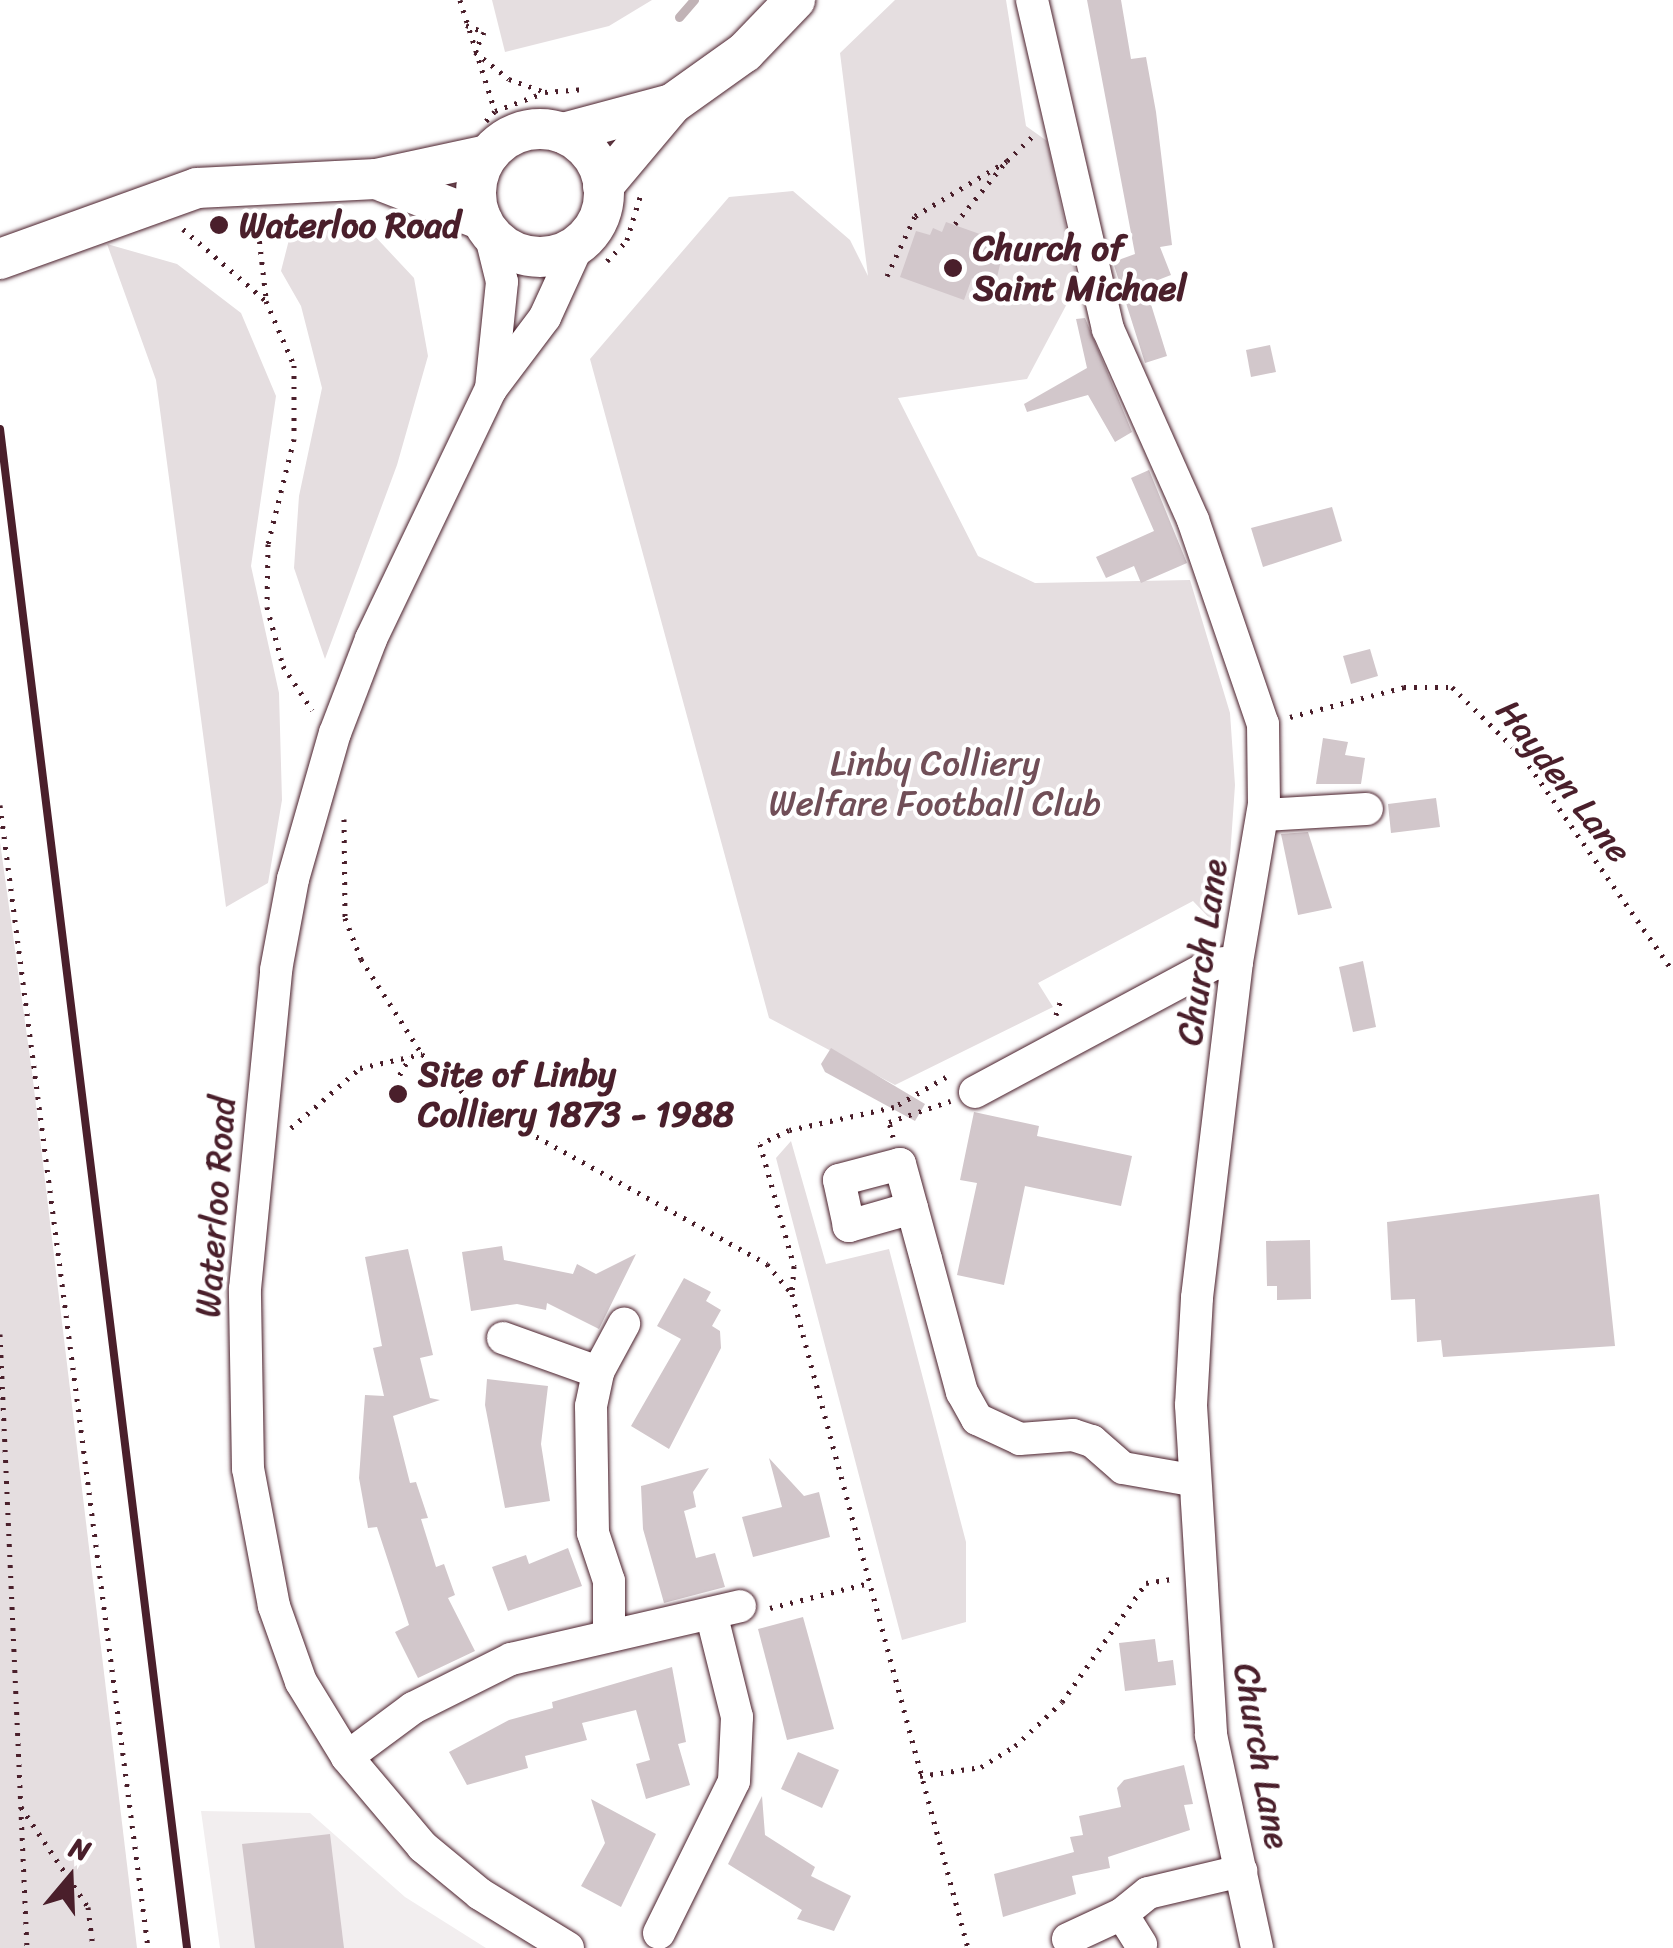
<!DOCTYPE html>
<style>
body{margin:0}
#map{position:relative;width:1673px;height:1948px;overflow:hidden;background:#fff;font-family:Sriracha,sans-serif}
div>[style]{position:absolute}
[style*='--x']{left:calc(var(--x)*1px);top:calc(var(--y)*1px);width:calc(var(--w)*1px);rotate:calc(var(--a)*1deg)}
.built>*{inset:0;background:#f2eeef}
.green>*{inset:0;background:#e5dee0}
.stream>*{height:9px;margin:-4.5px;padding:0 4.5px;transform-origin:4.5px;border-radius:4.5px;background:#c1b3b6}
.building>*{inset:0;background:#d2c7cb}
.path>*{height:5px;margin-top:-2.5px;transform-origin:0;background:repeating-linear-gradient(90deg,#4a1f2b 0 2.5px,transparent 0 10.5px)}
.roads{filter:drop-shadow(0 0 2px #4a1f2b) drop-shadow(0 0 2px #4a1f2b)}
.minor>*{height:32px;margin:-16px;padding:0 16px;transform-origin:16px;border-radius:16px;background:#fff}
.major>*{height:40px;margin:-20px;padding:0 20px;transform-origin:20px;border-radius:20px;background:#fff}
.major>.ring{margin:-20px;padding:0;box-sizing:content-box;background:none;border:40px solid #fff;border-radius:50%}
.rail>*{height:8px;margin:-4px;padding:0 4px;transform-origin:4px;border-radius:4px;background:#4a1f2b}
.dots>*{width:28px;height:28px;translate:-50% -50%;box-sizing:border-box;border:5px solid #fff;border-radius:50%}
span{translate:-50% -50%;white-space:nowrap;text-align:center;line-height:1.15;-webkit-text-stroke:8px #fff;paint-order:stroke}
.poi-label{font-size:35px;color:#4a1f2b;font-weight:700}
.left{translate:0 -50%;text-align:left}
.park-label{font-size:35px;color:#714f58}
.street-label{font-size:35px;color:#4a1f2b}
.north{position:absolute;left:20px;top:1828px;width:100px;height:100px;-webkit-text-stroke:8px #fff;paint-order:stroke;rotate:19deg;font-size:28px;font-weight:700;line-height:40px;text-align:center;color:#4a1f2b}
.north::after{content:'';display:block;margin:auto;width:35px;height:45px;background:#4a1f2b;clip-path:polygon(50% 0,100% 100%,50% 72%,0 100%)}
</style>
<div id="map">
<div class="built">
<i style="clip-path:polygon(201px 1811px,310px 1813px,405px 1897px,486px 1948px,220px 1948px)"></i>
</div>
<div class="green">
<i style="clip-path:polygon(492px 0,652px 0,609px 26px,505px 52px)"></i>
<i style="clip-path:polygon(895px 0,1006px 0,1026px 126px,1047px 141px,1078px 283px,1027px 379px,898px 398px,978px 556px,1035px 583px,1190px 580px,1230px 713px,1235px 785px,1228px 886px,1213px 922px,1193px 901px,1038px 983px,1053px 1007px,895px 1085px,769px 1018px,590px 359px,729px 197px,793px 191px,850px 240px,868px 276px,840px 53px)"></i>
<i style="clip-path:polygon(292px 228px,370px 231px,414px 278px,428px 356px,397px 465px,325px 659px,294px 568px,299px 496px,322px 388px,301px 306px,281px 271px)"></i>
<i style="clip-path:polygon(107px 244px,177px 264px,241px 313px,276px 396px,251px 566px,279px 693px,282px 800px,268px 883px,226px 907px,156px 380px)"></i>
<i style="clip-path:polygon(0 842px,32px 1072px,137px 1948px,0 1948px)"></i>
<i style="clip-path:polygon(791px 1141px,826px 1264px,889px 1249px,966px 1542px,966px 1622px,902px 1640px,776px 1158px)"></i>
</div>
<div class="stream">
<i style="--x:679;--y:17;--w:23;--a:-49"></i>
</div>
<div class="building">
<i style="clip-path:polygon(1087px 0,1121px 0,1131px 59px,1146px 57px,1156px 112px,1172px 245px,1160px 247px,1171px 275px,1145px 285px,1167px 356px,1145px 363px,1113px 262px,1135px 254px)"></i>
<i style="clip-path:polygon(946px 222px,1005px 243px,995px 286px,972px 278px,964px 300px,900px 277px,916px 231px,930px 235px,933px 228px,942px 232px)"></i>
<i style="clip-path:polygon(1085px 318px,1132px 432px,1115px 442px,1088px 395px,1027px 412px,1024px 404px,1087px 368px,1076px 319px)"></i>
<i style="clip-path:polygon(1270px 345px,1276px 372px,1251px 377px,1246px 350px)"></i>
<i style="clip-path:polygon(1149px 470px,1187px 563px,1141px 583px,1134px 566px,1106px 578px,1096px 557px,1154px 531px,1131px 478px)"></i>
<i style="clip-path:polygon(1332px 507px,1342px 541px,1263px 567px,1251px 528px)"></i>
<i style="clip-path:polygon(1370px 649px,1378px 676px,1351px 684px,1343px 656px)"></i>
<i style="clip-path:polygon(1323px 738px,1348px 742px,1345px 755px,1365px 758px,1361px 784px,1316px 784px)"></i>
<i style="clip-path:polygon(1436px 798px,1440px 827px,1391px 833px,1388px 804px)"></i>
<i style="clip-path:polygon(1308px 832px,1332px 908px,1298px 915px,1281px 834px)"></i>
<i style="clip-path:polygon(1363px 961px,1376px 1027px,1353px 1032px,1339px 967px)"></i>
<i style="clip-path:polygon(831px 1048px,925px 1104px,915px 1121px,825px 1072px,821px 1064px)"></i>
<i style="clip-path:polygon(974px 1112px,1039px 1126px,1037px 1136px,1132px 1156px,1121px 1206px,1025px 1186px,1004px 1285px,957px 1275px,977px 1183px,960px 1180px)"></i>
<i style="clip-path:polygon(1599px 1194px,1615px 1346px,1443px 1357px,1441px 1340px,1417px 1342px,1415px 1299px,1391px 1300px,1387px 1222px)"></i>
<i style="clip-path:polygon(1310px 1240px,1311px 1299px,1277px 1300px,1277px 1286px,1267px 1286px,1266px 1241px)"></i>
<i style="clip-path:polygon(502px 1246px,504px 1260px,573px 1274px,577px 1264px,596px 1274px,636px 1254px,599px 1329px,547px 1303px,546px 1310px,517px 1304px,471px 1311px,462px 1252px)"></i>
<i style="clip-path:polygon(408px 1249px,433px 1355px,420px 1358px,430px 1398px,440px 1400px,393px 1416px,410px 1483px,416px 1482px,428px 1518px,421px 1519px,436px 1567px,444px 1564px,455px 1595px,448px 1598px,475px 1651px,418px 1678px,395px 1632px,409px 1625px,377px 1527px,368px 1528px,359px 1478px,365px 1395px,384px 1396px,373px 1348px,382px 1346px,365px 1257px)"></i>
<i style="clip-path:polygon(684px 1278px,711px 1292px,706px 1301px,721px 1310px,712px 1326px,720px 1331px,721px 1348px,669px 1449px,631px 1426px,681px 1339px,657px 1326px)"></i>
<i style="clip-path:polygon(487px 1379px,548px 1386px,541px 1444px,550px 1501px,505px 1508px,485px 1405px)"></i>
<i style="clip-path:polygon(769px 1458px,804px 1496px,819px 1492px,830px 1537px,753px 1557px,742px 1517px,782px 1507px)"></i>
<i style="clip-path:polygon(709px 1468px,693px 1492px,696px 1507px,684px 1511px,696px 1558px,715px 1553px,725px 1587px,664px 1603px,643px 1529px,641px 1486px)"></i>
<i style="clip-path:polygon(568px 1548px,582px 1586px,508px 1611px,492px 1567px,526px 1555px,529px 1564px)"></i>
<i style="clip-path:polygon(803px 1617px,834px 1729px,787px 1740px,758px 1629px)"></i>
<i style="clip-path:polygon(1155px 1639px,1158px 1662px,1173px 1660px,1176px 1685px,1125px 1691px,1119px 1643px)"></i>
<i style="clip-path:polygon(672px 1667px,686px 1742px,678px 1744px,690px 1785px,646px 1799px,636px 1764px,650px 1760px,636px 1710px,582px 1723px,587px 1740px,525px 1756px,528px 1768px,467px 1785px,449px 1752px,509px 1720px,553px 1708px,552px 1702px)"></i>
<i style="clip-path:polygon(798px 1752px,839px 1770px,822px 1808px,781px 1789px)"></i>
<i style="clip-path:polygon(1184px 1765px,1193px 1804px,1184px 1805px,1190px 1830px,1108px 1857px,1110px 1868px,1072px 1876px,1076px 1894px,1003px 1917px,994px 1874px,1074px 1852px,1070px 1837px,1083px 1835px,1079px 1816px,1121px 1807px,1117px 1788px,1124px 1780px)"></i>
<i style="clip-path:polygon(762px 1796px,765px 1835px,815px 1867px,811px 1876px,851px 1896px,834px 1931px,797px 1919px,802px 1910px,728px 1864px)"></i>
<i style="clip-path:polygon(591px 1799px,656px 1834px,621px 1907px,581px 1886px,605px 1843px)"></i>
<i style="clip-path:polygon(330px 1834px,344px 1948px,255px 1948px,242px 1844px)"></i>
</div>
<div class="path">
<i style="--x:460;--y:0;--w:116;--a:72.5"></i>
<i style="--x:466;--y:25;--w:19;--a:21"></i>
<i style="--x:484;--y:32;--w:19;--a:115"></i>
<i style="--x:475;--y:52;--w:43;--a:38.5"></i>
<i style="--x:509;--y:79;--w:38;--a:20"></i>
<i style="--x:545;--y:92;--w:40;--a:-4.3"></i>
<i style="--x:486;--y:121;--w:13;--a:-48"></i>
<i style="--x:495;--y:111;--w:51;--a:-20.6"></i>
<i style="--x:257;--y:220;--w:79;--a:83.4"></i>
<i style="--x:955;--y:224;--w:77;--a:-50.8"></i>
<i style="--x:183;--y:229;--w:110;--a:40.9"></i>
<i style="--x:266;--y:301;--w:70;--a:66.4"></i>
<i style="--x:294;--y:365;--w:74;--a:90"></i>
<i style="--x:294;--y:439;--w:108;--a:103.9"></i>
<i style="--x:268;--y:544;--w:63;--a:90.9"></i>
<i style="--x:267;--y:607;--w:61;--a:74.8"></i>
<i style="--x:283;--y:666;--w:53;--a:56.6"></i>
<i style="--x:607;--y:261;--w:29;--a:-46"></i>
<i style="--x:627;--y:240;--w:45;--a:-73.2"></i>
<i style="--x:887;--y:276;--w:66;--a:-65"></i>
<i style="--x:915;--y:216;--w:107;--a:-30.9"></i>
<i style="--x:1007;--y:161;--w:37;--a:-44"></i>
<i style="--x:1290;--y:717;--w:118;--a:-14.7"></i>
<i style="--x:1404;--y:687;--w:48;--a:0"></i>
<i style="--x:1452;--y:687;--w:100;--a:44.6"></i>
<i style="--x:1523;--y:757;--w:261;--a:55"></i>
<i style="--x:0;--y:805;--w:1153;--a:82.62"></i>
<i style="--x:344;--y:819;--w:99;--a:89.4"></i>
<i style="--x:345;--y:918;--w:44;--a:68.7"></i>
<i style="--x:361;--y:959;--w:113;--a:57.3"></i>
<i style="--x:422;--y:1054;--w:69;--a:43.2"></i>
<i style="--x:472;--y:1101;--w:337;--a:28.9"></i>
<i style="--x:767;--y:1264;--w:39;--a:50"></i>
<i style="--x:1056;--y:1015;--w:19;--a:-72"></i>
<i style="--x:946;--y:1077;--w:60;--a:150"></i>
<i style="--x:894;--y:1107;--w:107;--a:167.6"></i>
<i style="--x:789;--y:1130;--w:32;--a:154"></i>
<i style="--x:760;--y:1144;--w:127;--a:74.4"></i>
<i style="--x:794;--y:1266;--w:28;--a:94"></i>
<i style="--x:792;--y:1294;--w:677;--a:74.94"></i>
<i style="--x:389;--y:1093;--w:42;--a:-59.7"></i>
<i style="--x:291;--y:1128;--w:91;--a:-41"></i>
<i style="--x:360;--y:1068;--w:64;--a:-12.7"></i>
<i style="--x:893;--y:1137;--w:16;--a:-105"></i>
<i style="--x:889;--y:1122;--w:65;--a:-19"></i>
<i style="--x:0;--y:1334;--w:615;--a:87.48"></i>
<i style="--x:770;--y:1608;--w:102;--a:-14.2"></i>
<i style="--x:920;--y:1776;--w:62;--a:-8.4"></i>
<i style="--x:981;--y:1767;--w:40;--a:-32"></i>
<i style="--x:1015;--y:1746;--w:64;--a:-43.1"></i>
<i style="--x:1062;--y:1702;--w:146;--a:-54.8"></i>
<i style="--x:1146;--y:1583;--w:24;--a:-9"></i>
<i style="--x:21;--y:1807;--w:120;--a:56.2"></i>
<i style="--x:88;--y:1907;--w:41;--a:83"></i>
</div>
<div class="roads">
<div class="minor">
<i style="--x:1032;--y:0;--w:338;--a:77"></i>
<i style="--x:1108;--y:329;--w:209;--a:66"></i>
<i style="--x:1193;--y:520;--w:216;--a:71.1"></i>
<i style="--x:1263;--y:724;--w:80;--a:89.3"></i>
<i style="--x:1264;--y:804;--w:160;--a:99.7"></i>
<i style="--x:1237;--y:962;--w:338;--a:96.8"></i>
<i style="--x:1197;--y:1298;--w:107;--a:93.2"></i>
<i style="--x:1191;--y:1405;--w:331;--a:86.5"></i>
<i style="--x:1211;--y:1735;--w:218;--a:77.8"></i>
<i style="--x:490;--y:233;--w:50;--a:76.2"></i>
<i style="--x:502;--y:282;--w:108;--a:95.9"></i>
<i style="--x:1263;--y:815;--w:104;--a:-3.3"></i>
<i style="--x:975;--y:1092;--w:271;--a:-28.2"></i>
<i style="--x:1214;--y:964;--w:23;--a:-5"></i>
<i style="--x:912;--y:1208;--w:66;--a:164.1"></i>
<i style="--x:849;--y:1226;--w:47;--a:-102.3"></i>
<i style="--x:839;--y:1180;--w:63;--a:-14.7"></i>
<i style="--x:900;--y:1164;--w:98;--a:74.7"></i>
<i style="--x:926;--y:1259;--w:138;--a:74.9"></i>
<i style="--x:962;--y:1392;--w:31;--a:61"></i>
<i style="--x:977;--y:1419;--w:47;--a:24.9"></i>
<i style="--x:1020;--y:1439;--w:53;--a:-4.3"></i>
<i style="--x:1073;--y:1435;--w:20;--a:18"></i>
<i style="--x:1092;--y:1441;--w:41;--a:41.1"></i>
<i style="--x:1123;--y:1468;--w:69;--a:10"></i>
<i style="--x:503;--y:1338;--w:101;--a:19.7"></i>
<i style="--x:609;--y:1632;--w:51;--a:-90"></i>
<i style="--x:609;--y:1581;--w:51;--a:-108.4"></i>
<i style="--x:593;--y:1533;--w:127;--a:-90.9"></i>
<i style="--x:591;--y:1406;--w:35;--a:-78"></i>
<i style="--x:598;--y:1372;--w:55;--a:-61.6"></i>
<i style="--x:347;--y:1757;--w:82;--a:-36.6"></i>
<i style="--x:413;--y:1708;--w:110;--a:-26.6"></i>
<i style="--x:511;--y:1659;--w:235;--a:-13"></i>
<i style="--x:1122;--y:1914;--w:36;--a:58"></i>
<i style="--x:659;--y:1933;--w:169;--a:-63.7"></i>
<i style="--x:734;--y:1781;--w:64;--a:-87.3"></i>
<i style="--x:737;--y:1717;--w:107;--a:-104"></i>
<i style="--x:1068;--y:1939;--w:60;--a:-24.8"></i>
<i style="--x:1122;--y:1914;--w:33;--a:-39"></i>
<i style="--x:1148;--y:1893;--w:96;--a:-13.3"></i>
<i style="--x:568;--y:1948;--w:103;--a:-148.5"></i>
<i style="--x:480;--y:1894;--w:74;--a:-140.5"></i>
<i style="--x:423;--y:1847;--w:118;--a:-130.2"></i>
<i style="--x:347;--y:1757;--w:88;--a:-121.5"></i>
<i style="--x:301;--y:1682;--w:81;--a:-109.6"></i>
<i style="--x:274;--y:1606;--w:139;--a:-100.7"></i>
<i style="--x:248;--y:1469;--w:180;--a:-91"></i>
<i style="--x:245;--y:1289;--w:321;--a:-84.4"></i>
<i style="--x:276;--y:970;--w:93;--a:-79.4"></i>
<i style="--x:293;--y:879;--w:152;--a:-74"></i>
<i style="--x:335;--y:733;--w:101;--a:-69"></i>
<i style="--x:371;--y:639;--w:277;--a:-64.4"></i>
<i style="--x:491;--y:389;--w:90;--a:-53.1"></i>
<i style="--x:545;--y:317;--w:79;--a:-65.4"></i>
</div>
<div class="major">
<i class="ring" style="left:476px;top:129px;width:88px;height:88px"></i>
<i style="--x:563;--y:133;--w:113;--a:-14.9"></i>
<i style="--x:384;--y:182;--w:105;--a:21.2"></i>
<i style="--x:603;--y:186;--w:107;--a:-49.9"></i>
<i style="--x:672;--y:104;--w:90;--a:-35.5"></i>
<i style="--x:745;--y:52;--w:72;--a:-46.1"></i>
<i style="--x:0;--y:259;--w:209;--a:-19.8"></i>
<i style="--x:197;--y:188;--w:179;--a:-2.9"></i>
<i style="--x:376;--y:179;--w:115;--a:-12.1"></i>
</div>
</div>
<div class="rail">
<i style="--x:0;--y:429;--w:1530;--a:82.98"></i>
</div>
<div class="dots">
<i style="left:219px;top:225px;background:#4a1f2b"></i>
<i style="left:953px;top:268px;background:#4a1f2b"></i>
<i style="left:398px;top:1094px;background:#4a1f2b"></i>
</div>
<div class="poi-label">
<span class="left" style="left:239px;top:225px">Waterloo Road</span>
<span class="left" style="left:973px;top:268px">Church of<br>Saint Michael</span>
<span class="left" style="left:418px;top:1094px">Site of Linby<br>Colliery 1873 - 1988</span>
</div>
<div class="park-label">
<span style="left:935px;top:783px">Linby Colliery<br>Welfare Football Club</span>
</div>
<div class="street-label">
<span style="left:1564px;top:781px;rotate:52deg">Hayden Lane</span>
<span style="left:1202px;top:952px;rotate:-82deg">Church Lane</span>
<span style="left:215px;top:1207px;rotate:-86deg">Waterloo Road</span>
<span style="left:1262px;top:1756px;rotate:80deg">Church Lane</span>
</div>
<div class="north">N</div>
</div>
